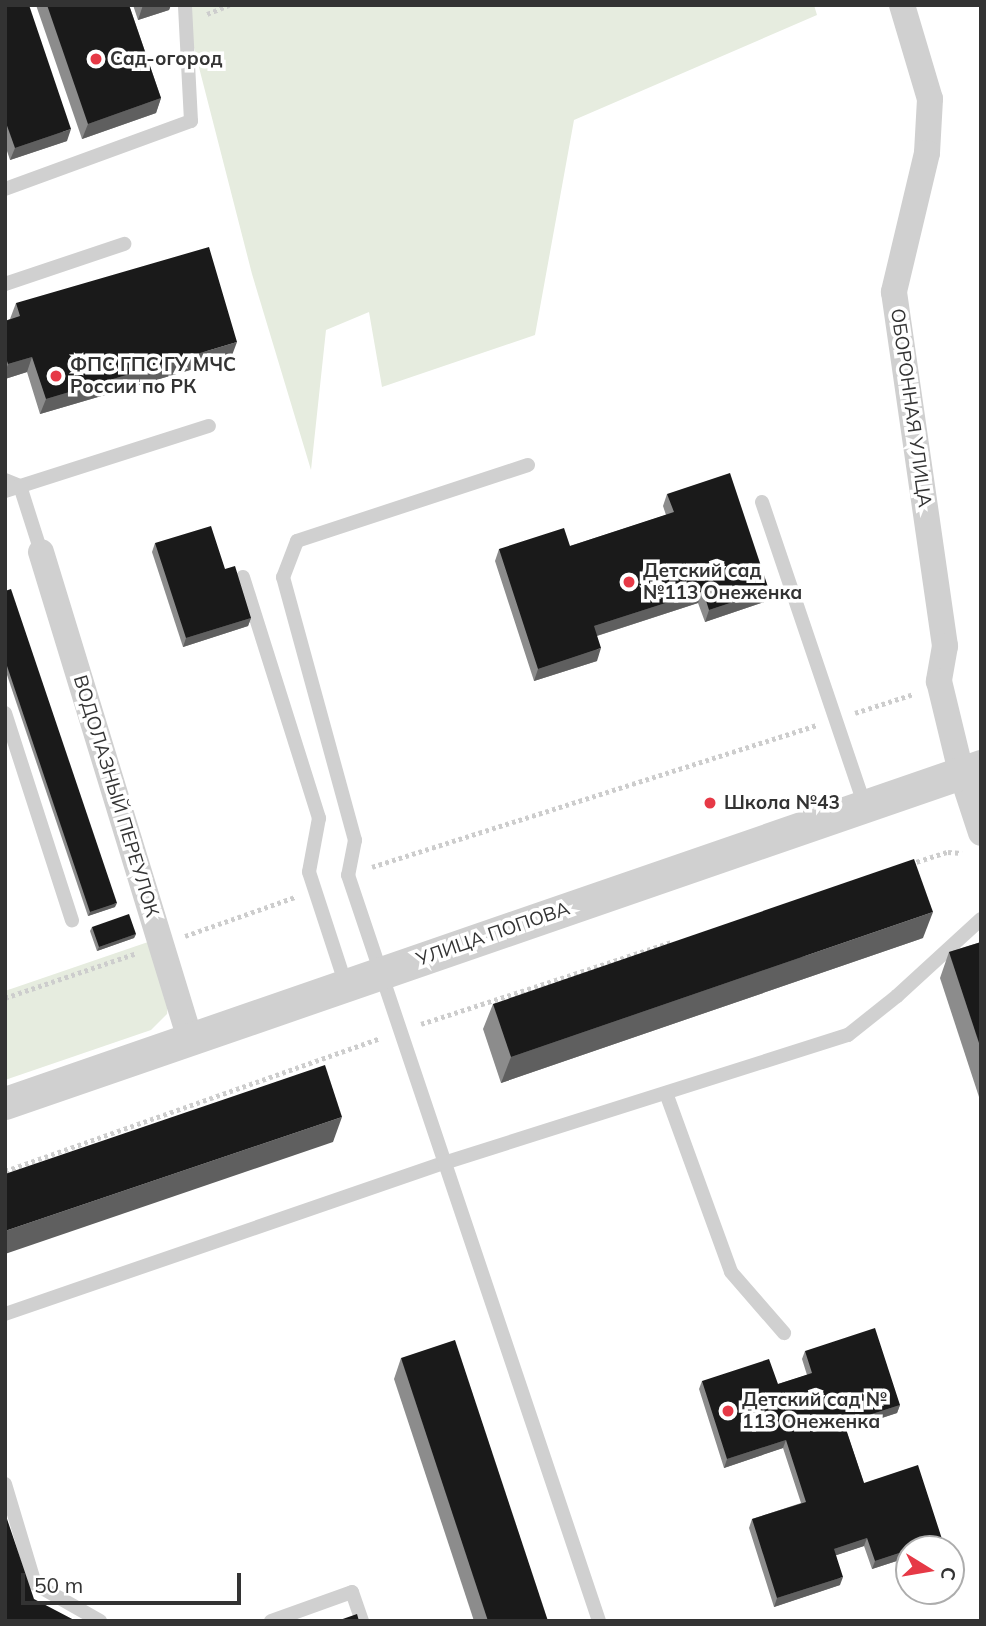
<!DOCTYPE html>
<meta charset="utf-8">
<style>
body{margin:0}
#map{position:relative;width:986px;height:1626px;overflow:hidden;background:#fff;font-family:Mulish,sans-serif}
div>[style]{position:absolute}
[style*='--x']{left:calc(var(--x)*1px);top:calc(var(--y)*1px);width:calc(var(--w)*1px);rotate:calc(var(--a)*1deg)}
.green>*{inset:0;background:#e6ecdf}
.path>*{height:4.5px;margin-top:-2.25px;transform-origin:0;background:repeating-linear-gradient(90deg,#cdcdcd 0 3.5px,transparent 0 7px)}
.service>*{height:14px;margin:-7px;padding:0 7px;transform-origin:7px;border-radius:7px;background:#d0d0d0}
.minor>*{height:26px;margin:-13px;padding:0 13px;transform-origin:13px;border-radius:13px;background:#d0d0d0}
.tertiary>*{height:33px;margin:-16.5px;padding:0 16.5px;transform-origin:16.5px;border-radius:16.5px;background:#d0d0d0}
.wall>*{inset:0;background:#8c8c8c}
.shaded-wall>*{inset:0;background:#5f5f5f}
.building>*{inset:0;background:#1a1a1a}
.dots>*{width:19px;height:19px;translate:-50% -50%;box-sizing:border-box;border:4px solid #fff;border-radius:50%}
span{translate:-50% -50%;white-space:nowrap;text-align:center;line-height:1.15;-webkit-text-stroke:7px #fff;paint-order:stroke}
.poi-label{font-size:19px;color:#333;font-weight:700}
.left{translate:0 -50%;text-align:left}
.street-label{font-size:19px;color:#333}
.frame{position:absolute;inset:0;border:7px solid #333;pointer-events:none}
.north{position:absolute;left:895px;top:1535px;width:70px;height:70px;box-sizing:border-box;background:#fff;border:2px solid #adadad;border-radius:50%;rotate:101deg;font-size:19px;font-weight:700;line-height:28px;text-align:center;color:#333}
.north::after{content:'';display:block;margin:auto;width:24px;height:32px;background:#e63946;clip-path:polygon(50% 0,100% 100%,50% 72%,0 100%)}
.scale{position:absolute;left:21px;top:1573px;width:220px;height:32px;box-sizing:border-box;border:4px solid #333;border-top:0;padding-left:9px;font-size:21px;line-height:24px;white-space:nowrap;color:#333;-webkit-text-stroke:5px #fff;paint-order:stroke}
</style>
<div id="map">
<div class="green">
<i style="clip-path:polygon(183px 5px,814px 5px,817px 15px,574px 120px,535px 335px,382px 387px,369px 312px,326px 330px,311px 470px,252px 274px)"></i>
<i style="clip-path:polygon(151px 941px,169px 995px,167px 1014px,151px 1030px,5px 1080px,5px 991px)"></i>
</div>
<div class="path">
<i style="--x:207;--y:14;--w:24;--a:-22"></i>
<i style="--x:855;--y:713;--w:62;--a:-17.9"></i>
<i style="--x:910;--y:864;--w:40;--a:-18"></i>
<i style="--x:948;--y:852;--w:14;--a:4"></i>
<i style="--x:372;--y:867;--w:467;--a:-17.7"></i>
<i style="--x:185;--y:936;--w:117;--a:-19.5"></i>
<i style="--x:5;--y:998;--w:139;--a:-18.8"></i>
<i style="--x:421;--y:1024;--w:264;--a:-18.1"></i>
<i style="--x:5;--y:1171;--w:398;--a:-19.5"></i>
</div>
<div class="service">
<i style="--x:5;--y:189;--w:198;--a:-20.1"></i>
<i style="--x:191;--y:121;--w:116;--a:-93"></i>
<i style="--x:5;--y:284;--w:126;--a:-18.6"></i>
<i style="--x:528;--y:465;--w:243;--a:161.8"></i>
<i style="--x:297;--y:541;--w:39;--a:111"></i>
<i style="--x:283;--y:577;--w:273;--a:74.7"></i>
<i style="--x:355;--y:840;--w:36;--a:101"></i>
<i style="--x:348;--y:875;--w:787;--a:71.4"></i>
<i style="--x:5;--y:480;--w:16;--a:22"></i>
<i style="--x:20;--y:486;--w:69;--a:72.3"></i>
<i style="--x:5;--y:491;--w:214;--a:-17.7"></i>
<i style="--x:762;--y:502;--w:321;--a:71.3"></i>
<i style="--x:243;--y:577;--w:253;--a:72.5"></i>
<i style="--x:319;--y:818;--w:55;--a:100.5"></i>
<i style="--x:309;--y:872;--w:119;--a:71.9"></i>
<i style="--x:5;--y:713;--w:218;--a:72.1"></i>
<i style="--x:666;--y:1093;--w:190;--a:70"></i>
<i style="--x:731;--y:1272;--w:81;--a:49"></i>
<i style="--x:5;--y:1314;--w:464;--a:-19"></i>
<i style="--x:444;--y:1163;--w:424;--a:-17.6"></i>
<i style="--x:848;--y:1035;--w:63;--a:-38.5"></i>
<i style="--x:897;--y:996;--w:114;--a:-42.5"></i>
<i style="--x:5;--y:1484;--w:104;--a:73.3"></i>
<i style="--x:35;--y:1584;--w:75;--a:29.6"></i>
<i style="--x:271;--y:1621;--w:86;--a:-19.7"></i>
<i style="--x:352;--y:1592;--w:31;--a:71"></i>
</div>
<div class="minor">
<i style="--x:902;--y:5;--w:98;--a:73.4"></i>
<i style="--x:930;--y:99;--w:54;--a:93.2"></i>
<i style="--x:927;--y:153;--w:143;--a:103.4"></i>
<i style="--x:894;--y:292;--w:358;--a:81.8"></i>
<i style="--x:945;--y:646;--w:36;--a:100"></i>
<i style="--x:939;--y:681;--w:94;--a:76.4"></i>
<i style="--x:961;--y:772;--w:64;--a:71.8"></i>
<i style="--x:41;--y:552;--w:509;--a:72.99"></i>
</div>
<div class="tertiary">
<i style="--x:5;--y:1103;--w:1033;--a:-19.05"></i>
</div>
<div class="wall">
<i style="clip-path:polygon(5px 5px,67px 141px,10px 160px,5px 145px)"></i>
<i style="clip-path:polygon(36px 5px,129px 5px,161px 98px,156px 113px,82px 139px)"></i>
<i style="clip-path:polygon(133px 5px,171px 5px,169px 10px,138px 20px)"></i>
<i style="clip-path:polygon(16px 303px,231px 358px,40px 414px,27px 372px,5px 379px,5px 321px,10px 319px)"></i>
<i style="clip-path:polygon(667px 494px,769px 590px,764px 602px,705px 622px,698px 603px,597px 636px,597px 661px,534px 681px,495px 561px,499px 549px,570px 546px,666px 515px,663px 506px)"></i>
<i style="clip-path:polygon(155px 543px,225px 569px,251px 618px,248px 626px,183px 647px,152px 552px)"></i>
<i style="clip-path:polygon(5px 591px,115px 907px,88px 916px,5px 669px)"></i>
<i style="clip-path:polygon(92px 927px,136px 934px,134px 938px,97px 951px,90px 931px)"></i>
<i style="clip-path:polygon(923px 938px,501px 1083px,483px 1029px,493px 1004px)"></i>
<i style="clip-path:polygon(981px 942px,981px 1103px,940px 978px,949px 952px)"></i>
<i style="clip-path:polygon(805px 1351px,900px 1405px,897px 1413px,846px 1430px,864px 1483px,939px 1547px,909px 1549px,909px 1557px,872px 1569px,864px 1546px,836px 1555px,840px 1585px,774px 1607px,749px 1528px,752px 1519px,801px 1503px,783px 1448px,724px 1468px,699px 1389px,702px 1381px,778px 1384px,807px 1375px,802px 1359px)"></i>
<i style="clip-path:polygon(401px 1358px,548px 1621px,474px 1621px,394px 1379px)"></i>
</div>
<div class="shaded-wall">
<i style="clip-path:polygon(143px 5px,171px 5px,169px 10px,138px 20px)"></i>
<i style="clip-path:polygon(161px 98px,156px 113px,82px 139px,88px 124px)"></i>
<i style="clip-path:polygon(71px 129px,67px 141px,10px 160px,15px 148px)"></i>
<i style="clip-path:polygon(237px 342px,231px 358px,40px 414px,46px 399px)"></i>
<i style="clip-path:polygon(32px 357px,27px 372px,5px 379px,5px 373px,8px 364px)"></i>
<i style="clip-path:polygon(769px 590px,764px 602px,705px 622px,709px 610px)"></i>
<i style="clip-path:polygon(703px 591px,698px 603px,590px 638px,594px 626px)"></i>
<i style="clip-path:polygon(251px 618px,248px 626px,183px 647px,186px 638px)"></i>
<i style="clip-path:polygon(601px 648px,597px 661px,534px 681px,538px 669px)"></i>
<i style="clip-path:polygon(117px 903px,115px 907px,88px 916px,90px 912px)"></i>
<i style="clip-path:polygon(933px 912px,923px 938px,501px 1083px,511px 1057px)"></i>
<i style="clip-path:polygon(136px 934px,134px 938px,97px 951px,99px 947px)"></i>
<i style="clip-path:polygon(342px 1117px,333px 1142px,5px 1254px,5px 1231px)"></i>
<i style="clip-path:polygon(900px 1405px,897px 1413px,841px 1431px,844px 1423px)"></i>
<i style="clip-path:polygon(786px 1440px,783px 1448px,724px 1468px,727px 1459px)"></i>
<i style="clip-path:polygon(867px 1538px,864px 1546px,831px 1557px,834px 1549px)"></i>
<i style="clip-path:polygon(942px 1539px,939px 1547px,934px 1549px,912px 1549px)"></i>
<i style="clip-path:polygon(909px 1550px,909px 1557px,872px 1569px,875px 1561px)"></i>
<i style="clip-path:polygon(843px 1577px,840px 1585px,774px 1607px,777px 1598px)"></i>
</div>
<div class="building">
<i style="clip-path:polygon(5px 5px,29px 5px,71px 129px,15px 148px,5px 120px)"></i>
<i style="clip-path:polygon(47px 5px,129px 5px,161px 98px,88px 124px)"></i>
<i style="clip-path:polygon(209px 247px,237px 342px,46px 399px,32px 357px,8px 364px,5px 355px,5px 321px,20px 316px,16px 303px)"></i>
<i style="clip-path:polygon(730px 473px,769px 590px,709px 610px,703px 591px,594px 626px,601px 648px,538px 669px,499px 549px,564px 528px,570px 546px,674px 512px,667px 494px)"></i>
<i style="clip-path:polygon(211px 526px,225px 569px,235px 566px,251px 618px,186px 638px,155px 543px)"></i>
<i style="clip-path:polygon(11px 589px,117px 903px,90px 912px,5px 660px,5px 591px)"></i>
<i style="clip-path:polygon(914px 859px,933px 912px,511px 1057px,493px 1004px)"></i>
<i style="clip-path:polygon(129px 914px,136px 934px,99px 947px,92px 927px)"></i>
<i style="clip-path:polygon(981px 942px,981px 1049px,949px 952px)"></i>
<i style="clip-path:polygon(325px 1065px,342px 1117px,5px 1231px,5px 1174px)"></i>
<i style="clip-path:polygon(875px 1328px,900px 1405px,844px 1423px,864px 1483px,918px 1465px,942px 1539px,875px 1561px,867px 1538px,834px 1549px,843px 1577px,777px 1598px,752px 1519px,806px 1502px,786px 1440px,727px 1459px,702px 1381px,769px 1359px,778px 1384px,812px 1373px,805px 1351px)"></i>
<i style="clip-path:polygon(455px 1340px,548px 1621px,488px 1621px,401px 1358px)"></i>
<i style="clip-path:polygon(5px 1513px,34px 1599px,76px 1621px,5px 1621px)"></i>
<i style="clip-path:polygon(357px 1614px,359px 1621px,337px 1621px)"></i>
</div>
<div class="dots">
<i style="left:96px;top:59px;background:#e63946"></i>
<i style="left:56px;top:376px;background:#e63946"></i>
<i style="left:629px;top:582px;background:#e63946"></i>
<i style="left:710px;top:803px;background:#e63946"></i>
<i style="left:728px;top:1411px;background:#e63946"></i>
</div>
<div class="poi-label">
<span class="left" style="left:110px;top:59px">Сад-огород</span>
<span class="left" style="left:70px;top:376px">ФПС ГПС ГУ МЧС<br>России по РК</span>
<span class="left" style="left:643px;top:582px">Детский сад<br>№113 Онеженка</span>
<span class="left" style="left:724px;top:803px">Школа №43</span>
<span class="left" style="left:742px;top:1411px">Детский сад №<br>113 Онеженка</span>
</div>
<div class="street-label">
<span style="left:911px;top:408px;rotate:82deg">ОБОРОННАЯ УЛИЦА</span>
<span style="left:116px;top:796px;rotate:73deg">ВОДОЛАЗНЫЙ ПЕРЕУЛОК</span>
<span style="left:493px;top:934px;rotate:-19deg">УЛИЦА ПОПОВА</span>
</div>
<div class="frame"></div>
<div class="north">С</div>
<div class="scale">50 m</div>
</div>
